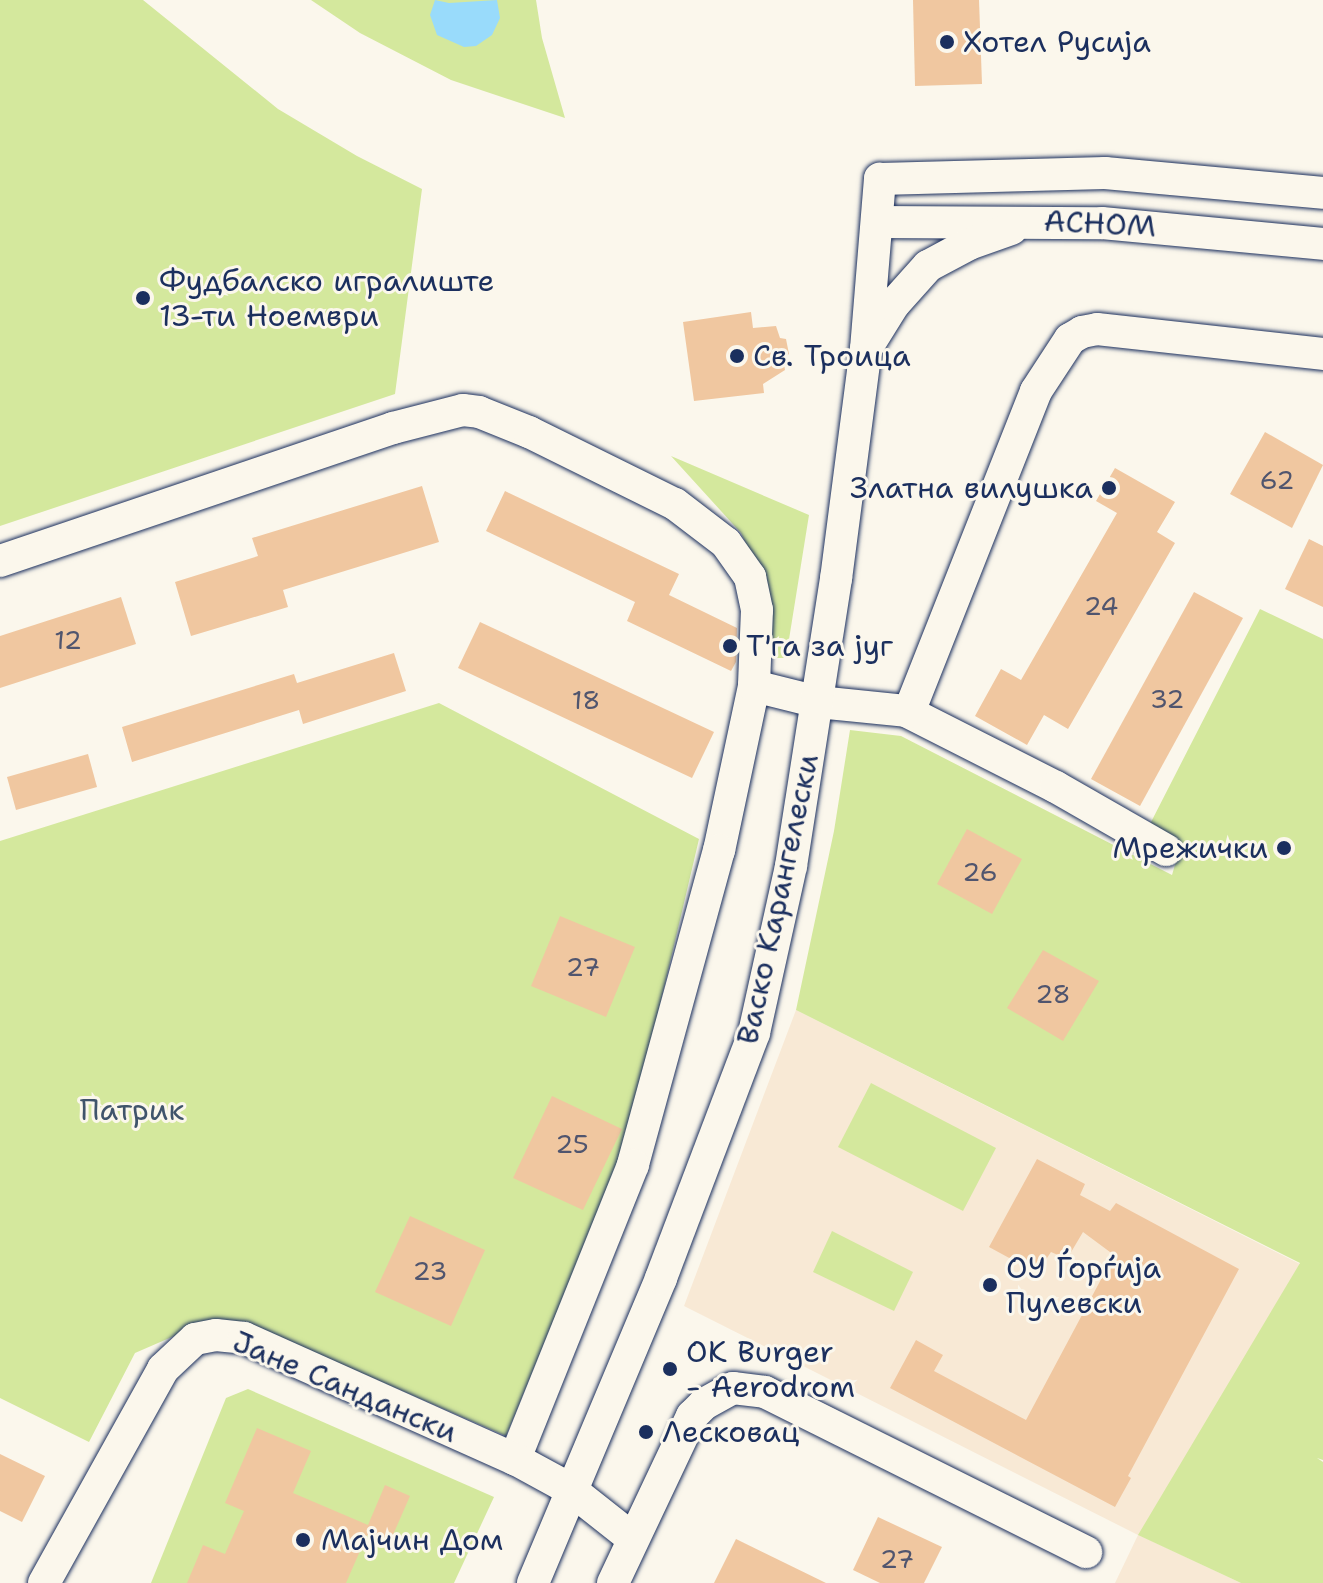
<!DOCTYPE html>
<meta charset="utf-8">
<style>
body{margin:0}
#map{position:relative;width:1323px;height:1583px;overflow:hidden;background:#fbf7ec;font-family:"Shantell Sans",sans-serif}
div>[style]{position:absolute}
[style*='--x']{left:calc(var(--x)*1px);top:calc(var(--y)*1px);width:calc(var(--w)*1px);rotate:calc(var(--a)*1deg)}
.built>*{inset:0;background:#f8e9d5}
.green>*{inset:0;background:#d4e89d}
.water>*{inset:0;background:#99dbfb}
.building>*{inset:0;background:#f0c7a0}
.roads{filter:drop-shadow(0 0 2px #1b2f5e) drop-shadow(0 0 2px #1b2f5e)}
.minor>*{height:32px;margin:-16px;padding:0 16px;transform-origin:16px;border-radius:16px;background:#fbf7ec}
.dots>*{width:22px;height:22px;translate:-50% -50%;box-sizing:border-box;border:4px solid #fbf7ec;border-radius:50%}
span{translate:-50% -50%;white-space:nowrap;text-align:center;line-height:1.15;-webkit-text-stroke:6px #fbf7ec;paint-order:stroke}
.number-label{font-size:26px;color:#50556e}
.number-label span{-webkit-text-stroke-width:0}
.poi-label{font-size:30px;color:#1b2f5e}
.left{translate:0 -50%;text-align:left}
.right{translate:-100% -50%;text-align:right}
.street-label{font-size:30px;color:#1b2f5e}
.park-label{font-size:30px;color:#40546b}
</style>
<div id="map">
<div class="built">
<i style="clip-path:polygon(796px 1010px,1300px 1264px,1139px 1535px,1241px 1583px,1115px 1583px,1138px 1535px,684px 1306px)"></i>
</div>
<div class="green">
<i style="clip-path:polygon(0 0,143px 0,278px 109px,357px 156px,422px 189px,395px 394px,0 526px)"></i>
<i style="clip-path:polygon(311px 0,536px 0,542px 38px,565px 118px,451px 80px,360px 33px)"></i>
<i style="clip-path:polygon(671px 456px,809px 515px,786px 658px,767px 658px,764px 581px,741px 533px)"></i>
<i style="clip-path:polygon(1260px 609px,1323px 639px,1323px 1460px,1317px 1458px,1323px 1462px,1323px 1583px,1241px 1583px,1138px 1535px,1300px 1263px,796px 1010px,834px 831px,850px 730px,901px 736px,1172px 875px,1181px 844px,1149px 826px)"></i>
<i style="clip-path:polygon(439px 703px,699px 839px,629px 1137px,506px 1436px,244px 1322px,188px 1330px,135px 1353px,89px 1442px,0 1398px,0 841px)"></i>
<i style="clip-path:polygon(871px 1083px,996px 1148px,963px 1211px,838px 1147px)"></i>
<i style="clip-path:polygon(832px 1231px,913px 1272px,894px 1311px,813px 1272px)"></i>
<i style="clip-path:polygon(248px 1389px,494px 1497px,454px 1583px,151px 1583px,226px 1398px)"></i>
</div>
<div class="water">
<i style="clip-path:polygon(435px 0,449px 3px,497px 0,500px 18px,492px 35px,476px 46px,464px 47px,437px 35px,430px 15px)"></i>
</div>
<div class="building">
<i style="clip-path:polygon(913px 0,979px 0,982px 84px,915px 86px)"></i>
<i style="clip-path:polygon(751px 312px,753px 328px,776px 326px,780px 338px,786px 339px,789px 354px,783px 358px,785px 370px,763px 384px,764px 393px,694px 401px,683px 322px)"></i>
<i style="clip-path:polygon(1265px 432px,1323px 465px,1292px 528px,1230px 494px)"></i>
<i style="clip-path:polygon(1115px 468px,1175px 502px,1157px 532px,1175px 543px,1068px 729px,1044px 715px,1027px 745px,975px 716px,1001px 669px,1021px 680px,1117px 513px,1096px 501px)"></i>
<i style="clip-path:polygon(422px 486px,439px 542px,283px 590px,288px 607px,191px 636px,175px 582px,258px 556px,252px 538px)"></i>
<i style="clip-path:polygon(505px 491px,679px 574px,669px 595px,737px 628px,736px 662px,731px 671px,627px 621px,635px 602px,486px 531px)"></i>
<i style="clip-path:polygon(1309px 539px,1323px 546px,1323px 607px,1285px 589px)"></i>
<i style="clip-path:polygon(1194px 592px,1243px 618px,1140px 806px,1091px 779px)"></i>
<i style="clip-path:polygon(121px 597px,136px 644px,0 688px,0 636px)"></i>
<i style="clip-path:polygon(480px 622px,714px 732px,692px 778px,458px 668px)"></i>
<i style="clip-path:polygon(394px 653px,406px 691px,303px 724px,299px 710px,132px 762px,122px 727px,294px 674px,297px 683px)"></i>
<i style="clip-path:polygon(88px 754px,97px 787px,16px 810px,7px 777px)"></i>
<i style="clip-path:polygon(967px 829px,1022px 859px,992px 914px,937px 884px)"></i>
<i style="clip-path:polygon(560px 916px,635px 947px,606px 1017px,531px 986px)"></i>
<i style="clip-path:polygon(1043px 950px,1099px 981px,1063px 1041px,1007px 1008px)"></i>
<i style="clip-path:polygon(552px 1096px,622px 1129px,583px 1210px,513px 1178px)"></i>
<i style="clip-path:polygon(1037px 1159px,1085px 1184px,1080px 1195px,1110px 1211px,1116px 1203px,1239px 1269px,1128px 1476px,1131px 1478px,1115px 1507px,890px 1388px,916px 1340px,943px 1355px,934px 1371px,1026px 1420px,1114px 1255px,1083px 1232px,1067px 1259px,1051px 1252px,1037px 1273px,989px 1247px)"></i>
<i style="clip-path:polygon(410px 1216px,485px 1250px,451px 1326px,375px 1292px)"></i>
<i style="clip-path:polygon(257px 1428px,311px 1451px,293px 1493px,368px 1525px,385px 1485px,410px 1496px,389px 1544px,367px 1535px,346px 1583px,187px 1583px,203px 1545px,225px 1554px,244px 1511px,225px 1503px)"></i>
<i style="clip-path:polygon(0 1454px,45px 1476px,22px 1522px,0 1511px)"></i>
<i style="clip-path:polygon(878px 1517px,942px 1547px,924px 1583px,880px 1583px,853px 1570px)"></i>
<i style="clip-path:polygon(736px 1539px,826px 1583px,714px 1583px)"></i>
</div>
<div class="roads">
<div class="minor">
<i style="--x:877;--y:222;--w:225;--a:0.3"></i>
<i style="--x:1102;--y:223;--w:222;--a:5.4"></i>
<i style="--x:869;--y:344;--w:47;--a:-58"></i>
<i style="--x:894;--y:304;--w:51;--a:-48.2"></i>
<i style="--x:928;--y:266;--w:47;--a:-28.2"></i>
<i style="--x:969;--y:244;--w:45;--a:-19.7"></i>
<i style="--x:0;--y:561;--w:415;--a:-18.7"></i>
<i style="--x:393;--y:428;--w:72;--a:-14.4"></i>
<i style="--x:463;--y:410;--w:16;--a:7"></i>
<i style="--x:479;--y:412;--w:54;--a:21.8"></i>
<i style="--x:529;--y:432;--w:163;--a:26.3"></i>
<i style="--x:675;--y:504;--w:64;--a:37.4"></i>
<i style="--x:726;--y:543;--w:42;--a:54.8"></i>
<i style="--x:750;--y:577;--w:34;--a:78"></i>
<i style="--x:757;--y:610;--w:76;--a:92.3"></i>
<i style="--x:754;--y:686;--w:168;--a:102"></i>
<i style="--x:719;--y:850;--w:327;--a:105.3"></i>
<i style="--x:633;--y:1165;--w:317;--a:111.9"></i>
<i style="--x:754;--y:686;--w:66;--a:14"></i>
<i style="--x:818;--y:702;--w:88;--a:5.8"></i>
<i style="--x:906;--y:711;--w:168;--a:26.9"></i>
<i style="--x:1056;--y:787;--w:127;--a:29.8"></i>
<i style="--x:909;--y:712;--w:345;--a:-68.4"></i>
<i style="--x:1036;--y:391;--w:62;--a:-56.8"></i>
<i style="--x:1070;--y:339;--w:14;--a:-30"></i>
<i style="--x:1082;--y:332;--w:15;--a:-11"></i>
<i style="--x:1097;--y:329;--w:227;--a:6.3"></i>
<i style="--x:44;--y:1583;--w:245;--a:-60.9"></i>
<i style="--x:163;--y:1369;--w:44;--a:-43.2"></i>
<i style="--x:195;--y:1339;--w:21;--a:-11"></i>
<i style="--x:216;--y:1335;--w:28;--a:6"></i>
<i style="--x:244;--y:1338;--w:297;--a:24.1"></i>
<i style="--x:515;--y:1459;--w:63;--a:28.6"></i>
<i style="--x:570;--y:1489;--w:79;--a:38.3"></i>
<i style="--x:533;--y:1583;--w:331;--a:-67.2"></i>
<i style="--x:661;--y:1278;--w:262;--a:-69.2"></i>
<i style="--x:754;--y:1033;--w:171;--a:-77.5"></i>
<i style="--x:791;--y:866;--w:291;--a:-81.1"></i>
<i style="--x:836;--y:579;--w:232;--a:-82.6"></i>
<i style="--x:866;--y:349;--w:171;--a:-85.3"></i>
<i style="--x:880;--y:179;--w:225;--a:-1.5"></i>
<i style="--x:1105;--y:173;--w:219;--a:5.2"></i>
<i style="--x:613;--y:1583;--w:185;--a:-64.7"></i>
<i style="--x:692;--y:1416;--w:17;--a:-45"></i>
<i style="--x:704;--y:1404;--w:33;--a:-29"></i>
<i style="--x:733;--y:1388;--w:32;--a:7"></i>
<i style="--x:765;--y:1392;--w:359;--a:26.5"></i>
</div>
</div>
<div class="dots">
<i style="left:947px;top:42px;background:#1b2f5e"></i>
<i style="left:143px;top:298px;background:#1b2f5e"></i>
<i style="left:737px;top:356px;background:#1b2f5e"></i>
<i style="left:1109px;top:488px;background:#1b2f5e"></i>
<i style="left:730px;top:646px;background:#1b2f5e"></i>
<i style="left:1284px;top:848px;background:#1b2f5e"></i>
<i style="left:990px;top:1285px;background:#1b2f5e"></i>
<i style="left:670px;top:1369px;background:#1b2f5e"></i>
<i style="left:646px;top:1432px;background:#1b2f5e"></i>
<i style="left:303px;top:1540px;background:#1b2f5e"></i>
</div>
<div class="number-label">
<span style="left:1277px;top:480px">62</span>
<span style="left:1101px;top:606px">24</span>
<span style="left:68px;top:640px">12</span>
<span style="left:1167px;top:699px">32</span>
<span style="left:586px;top:700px">18</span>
<span style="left:980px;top:872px">26</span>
<span style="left:583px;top:967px">27</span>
<span style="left:1053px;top:994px">28</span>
<span style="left:572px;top:1144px">25</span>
<span style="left:430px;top:1271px">23</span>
<span style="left:897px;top:1559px">27</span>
</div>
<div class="poi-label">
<span class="left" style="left:963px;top:42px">Хотел Русија</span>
<span class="left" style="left:159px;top:298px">Фудбалско игралиште<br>13-ти Ноември</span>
<span class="left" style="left:753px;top:356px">Св. Троица</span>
<span class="right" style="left:1093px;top:488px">Златна вилушка</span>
<span class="left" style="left:746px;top:646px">Т'га за југ</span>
<span class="right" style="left:1268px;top:848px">Мрежички</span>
<span class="left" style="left:1006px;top:1285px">ОУ Ѓорѓија<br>Пулевски</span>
<span class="left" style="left:686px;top:1369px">OK Burger<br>- Aerodrom</span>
<span class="left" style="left:662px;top:1432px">Лесковац</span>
<span class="left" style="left:321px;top:1540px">Мајчин Дом</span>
</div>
<div class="street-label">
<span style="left:1100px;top:224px;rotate:3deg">АСНОМ</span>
<span style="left:778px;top:899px;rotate:-78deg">Васко Карангелески</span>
<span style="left:345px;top:1387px;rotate:23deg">Јане Сандански</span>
</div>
<div class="park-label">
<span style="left:132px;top:1110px">Патрик</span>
</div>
</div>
